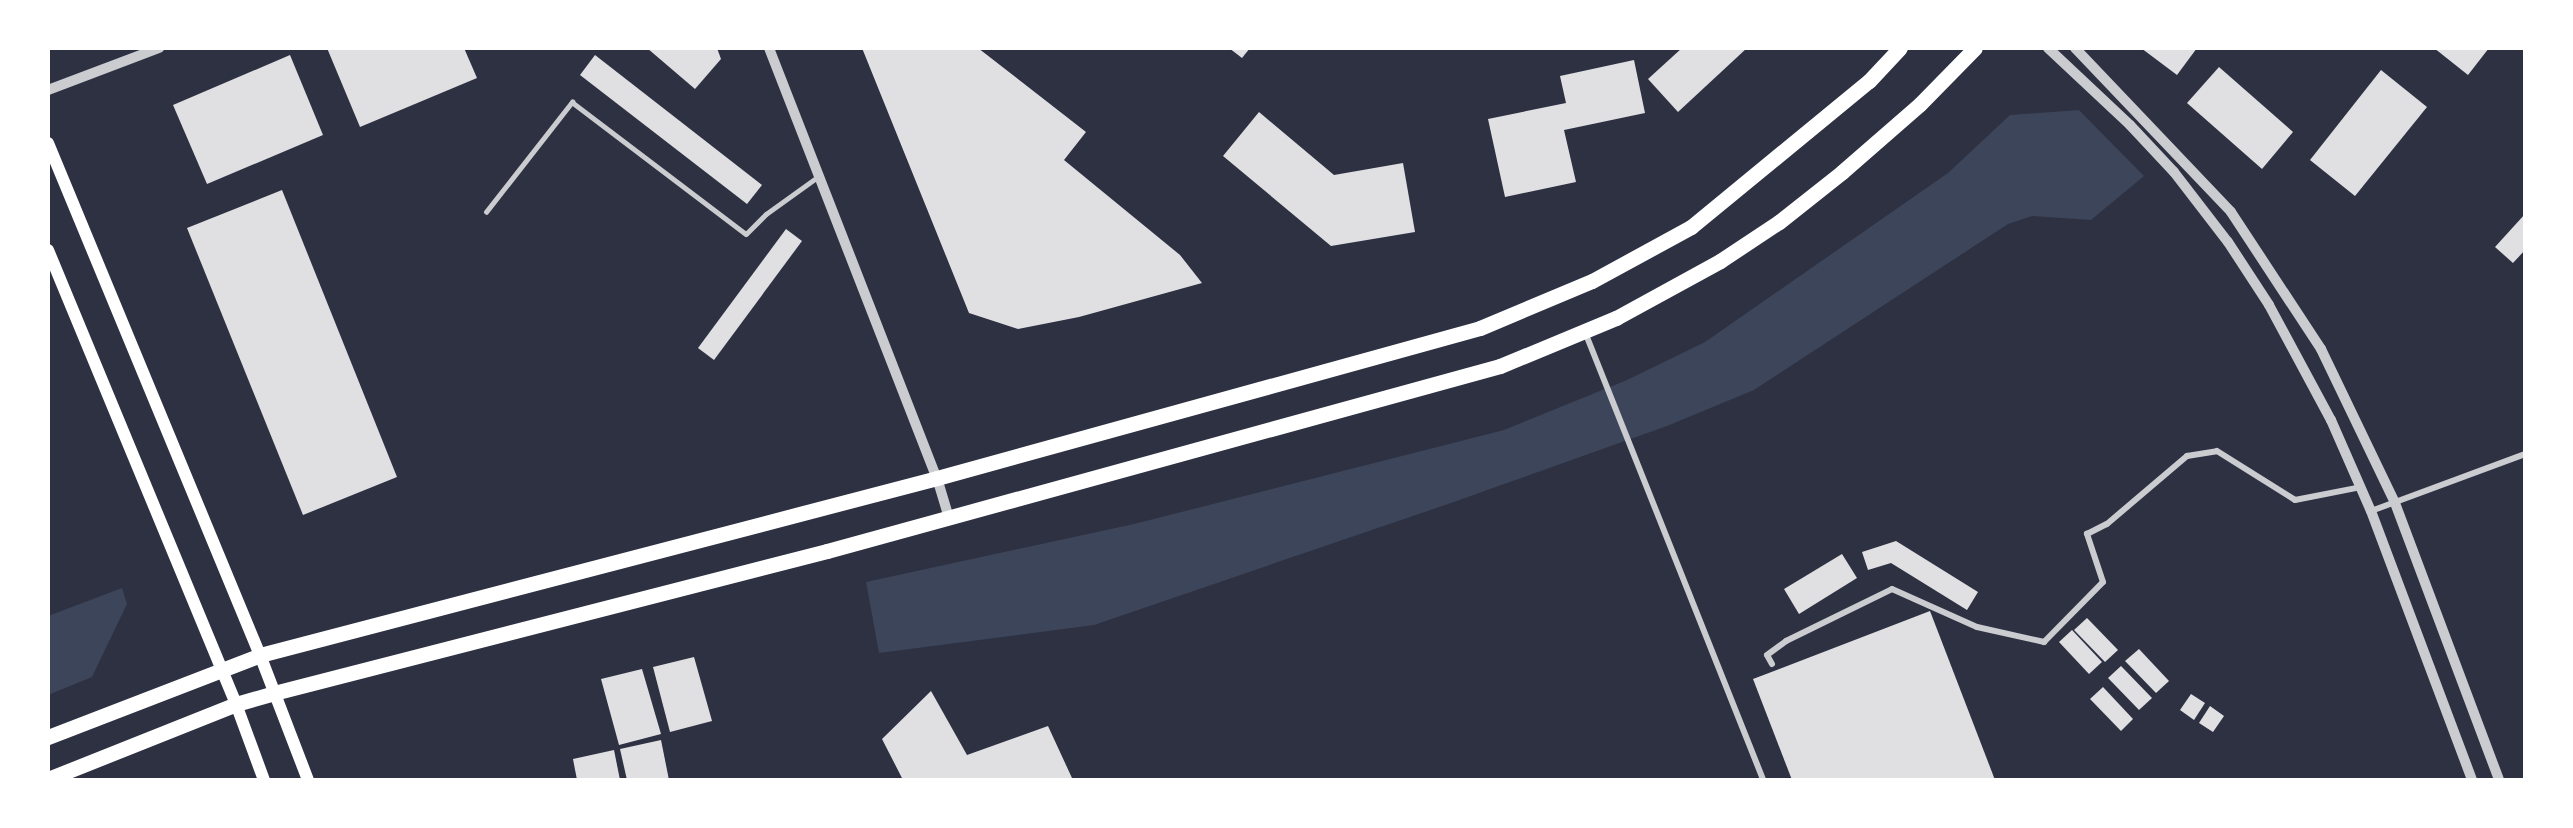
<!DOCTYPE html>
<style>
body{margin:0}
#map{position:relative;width:2573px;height:828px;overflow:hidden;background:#2d3142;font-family:Arial,sans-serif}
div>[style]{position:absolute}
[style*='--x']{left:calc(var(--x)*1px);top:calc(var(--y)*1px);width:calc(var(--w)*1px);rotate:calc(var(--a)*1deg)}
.green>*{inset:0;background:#3c4559}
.building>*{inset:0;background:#e0e0e3}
.service>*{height:4.5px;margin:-2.25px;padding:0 2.25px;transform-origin:2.25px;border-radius:2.25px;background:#caccd0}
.minor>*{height:6px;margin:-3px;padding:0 3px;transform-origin:3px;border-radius:3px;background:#caccd0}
.tertiary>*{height:10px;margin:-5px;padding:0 5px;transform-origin:5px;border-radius:5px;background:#caccd0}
.secondary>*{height:12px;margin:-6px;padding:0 6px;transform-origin:6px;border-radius:6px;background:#fff}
.primary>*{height:15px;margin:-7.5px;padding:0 7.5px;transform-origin:7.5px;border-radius:7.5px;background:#fff}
span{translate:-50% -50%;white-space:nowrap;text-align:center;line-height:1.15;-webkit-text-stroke:4.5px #fff;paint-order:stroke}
.frame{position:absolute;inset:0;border:50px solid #fff;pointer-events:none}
</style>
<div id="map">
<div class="green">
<i style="clip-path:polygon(2079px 110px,2144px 176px,2091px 220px,2032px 216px,2008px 224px,1754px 390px,1667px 426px,1451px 503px,1094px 625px,879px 653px,866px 582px,1134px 524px,1504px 430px,1627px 380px,1705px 342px,1948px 173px,2010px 115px)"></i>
<i style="clip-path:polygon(122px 588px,127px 604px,92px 677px,48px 695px,48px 616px)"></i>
</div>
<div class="building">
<i style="clip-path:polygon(327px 48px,464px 48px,477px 78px,360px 127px)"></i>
<i style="clip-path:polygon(647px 48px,717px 48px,721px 59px,695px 89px)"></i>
<i style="clip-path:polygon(862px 48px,978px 48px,1086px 132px,1064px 160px,1180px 255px,1202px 283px,1079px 317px,1018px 329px,969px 313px)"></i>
<i style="clip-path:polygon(1229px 48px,1250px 48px,1242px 58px)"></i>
<i style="clip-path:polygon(1682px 48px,1747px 48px,1678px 112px,1648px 79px)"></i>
<i style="clip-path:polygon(2141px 48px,2197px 48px,2177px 75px)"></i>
<i style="clip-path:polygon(2434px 48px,2489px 48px,2468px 75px)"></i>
<i style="clip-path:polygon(290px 55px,323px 135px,207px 184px,173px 105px)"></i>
<i style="clip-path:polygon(595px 55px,762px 185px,747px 204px,580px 75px)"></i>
<i style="clip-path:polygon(1634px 60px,1645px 113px,1564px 130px,1576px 182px,1505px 197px,1488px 119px,1566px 103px,1560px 76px)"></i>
<i style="clip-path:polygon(2219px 67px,2293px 132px,2262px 169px,2187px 103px)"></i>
<i style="clip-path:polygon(2381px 70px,2427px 107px,2355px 196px,2310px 160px)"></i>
<i style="clip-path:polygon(1259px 112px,1334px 175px,1403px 163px,1415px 232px,1331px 246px,1223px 156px)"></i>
<i style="clip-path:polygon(282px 190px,397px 477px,303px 515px,187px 228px)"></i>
<i style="clip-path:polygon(2525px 214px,2525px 250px,2513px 263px,2495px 247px)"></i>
<i style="clip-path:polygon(786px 229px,802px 241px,714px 360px,698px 348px)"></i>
<i style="clip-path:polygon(1896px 541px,1978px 592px,1967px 610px,1891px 563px,1868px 570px,1862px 552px)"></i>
<i style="clip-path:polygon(1842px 554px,1857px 578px,1799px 614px,1784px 589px)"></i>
<i style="clip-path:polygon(1930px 611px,1995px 780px,1792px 780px,1753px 679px)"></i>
<i style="clip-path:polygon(2087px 618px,2118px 650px,2105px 662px,2074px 630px)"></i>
<i style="clip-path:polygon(2072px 630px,2102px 662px,2089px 674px,2059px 642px)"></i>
<i style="clip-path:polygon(2139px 649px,2169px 681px,2156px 693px,2125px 661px)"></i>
<i style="clip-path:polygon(694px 657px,712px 721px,670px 732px,653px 667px)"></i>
<i style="clip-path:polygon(2121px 666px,2152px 698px,2139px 710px,2108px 678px)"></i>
<i style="clip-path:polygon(642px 669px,661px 734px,619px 745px,601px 679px)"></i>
<i style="clip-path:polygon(2103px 687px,2133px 719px,2121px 731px,2090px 699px)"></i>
<i style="clip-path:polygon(931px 691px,967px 755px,1048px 726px,1072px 778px,903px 780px,882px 739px)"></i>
<i style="clip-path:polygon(2191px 694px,2205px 703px,2194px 720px,2180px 710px)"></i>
<i style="clip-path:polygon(2210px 706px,2224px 716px,2213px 732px,2199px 723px)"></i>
<i style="clip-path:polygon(661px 740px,669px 780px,627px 780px,620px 749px)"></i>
<i style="clip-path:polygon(614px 750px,620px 780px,577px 780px,573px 759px)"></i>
</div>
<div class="service">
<i style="--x:486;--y:212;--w:140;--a:-52"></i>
<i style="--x:572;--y:102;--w:218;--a:37.2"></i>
<i style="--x:746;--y:234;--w:28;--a:-45"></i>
<i style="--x:766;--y:214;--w:65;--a:-35.6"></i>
</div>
<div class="minor">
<i style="--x:1585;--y:332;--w:482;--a:68.3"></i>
<i style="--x:2371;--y:511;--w:164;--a:-20.3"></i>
<i style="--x:1772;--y:664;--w:10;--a:-119"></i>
<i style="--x:1767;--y:655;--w:24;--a:-36"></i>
<i style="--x:1786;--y:641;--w:118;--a:-26.1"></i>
<i style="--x:1892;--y:589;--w:93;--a:24.1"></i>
<i style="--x:1977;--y:627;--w:69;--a:12.6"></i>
<i style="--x:2044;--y:642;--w:84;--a:-45.5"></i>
<i style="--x:2103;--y:582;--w:51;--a:-108.4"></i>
<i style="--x:2087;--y:534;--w:22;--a:-27"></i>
<i style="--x:2107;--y:524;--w:105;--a:-40.4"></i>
<i style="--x:2187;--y:456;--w:30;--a:-9"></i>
<i style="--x:2217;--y:451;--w:92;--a:32.1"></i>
<i style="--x:2295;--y:500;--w:67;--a:-11.1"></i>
</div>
<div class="tertiary">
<i style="--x:769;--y:48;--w:462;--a:68.7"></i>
<i style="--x:937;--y:478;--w:42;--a:73.3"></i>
<i style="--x:2048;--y:48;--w:112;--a:43.2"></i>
<i style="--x:2130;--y:125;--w:64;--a:46.9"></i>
<i style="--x:2174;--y:172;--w:88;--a:52.4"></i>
<i style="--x:2228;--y:242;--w:75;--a:56.9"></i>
<i style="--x:2269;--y:305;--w:131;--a:61.7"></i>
<i style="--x:2331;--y:420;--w:99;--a:66.3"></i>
<i style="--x:2371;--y:511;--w:287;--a:69.4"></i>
<i style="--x:2075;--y:48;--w:226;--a:46.4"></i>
<i style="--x:2231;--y:212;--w:164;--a:56.7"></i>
<i style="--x:2321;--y:349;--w:171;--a:64.3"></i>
<i style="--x:2395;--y:503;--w:296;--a:69.4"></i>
<i style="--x:48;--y:90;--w:119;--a:-20.7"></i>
</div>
<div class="secondary">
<i style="--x:48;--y:143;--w:554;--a:67.51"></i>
<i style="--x:260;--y:655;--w:134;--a:69"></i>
<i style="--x:48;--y:250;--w:491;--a:67.5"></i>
<i style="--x:236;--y:704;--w:81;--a:69.8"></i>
</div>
<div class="primary">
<i style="--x:48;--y:737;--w:227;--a:-21.1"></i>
<i style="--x:260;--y:655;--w:700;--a:-14.65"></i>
<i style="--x:937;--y:478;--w:563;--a:-15.44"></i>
<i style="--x:1480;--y:328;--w:121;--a:-22.8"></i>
<i style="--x:1592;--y:281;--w:113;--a:-28.6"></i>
<i style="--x:1691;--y:227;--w:230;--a:-39.4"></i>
<i style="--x:1869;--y:81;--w:45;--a:-46.8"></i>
<i style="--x:48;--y:779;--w:202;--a:-21.7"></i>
<i style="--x:236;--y:704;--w:40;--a:-16"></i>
<i style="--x:274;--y:693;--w:571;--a:-14.4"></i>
<i style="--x:827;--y:551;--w:698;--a:-15.37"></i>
<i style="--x:1500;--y:366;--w:126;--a:-22.5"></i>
<i style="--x:1616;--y:318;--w:119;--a:-28.7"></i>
<i style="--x:1720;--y:261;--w:71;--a:-33.5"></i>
<i style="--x:1779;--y:222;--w:80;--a:-38.4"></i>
<i style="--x:1842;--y:172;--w:103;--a:-41.1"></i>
<i style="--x:1920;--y:104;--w:78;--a:-45.5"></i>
</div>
<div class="frame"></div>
</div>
